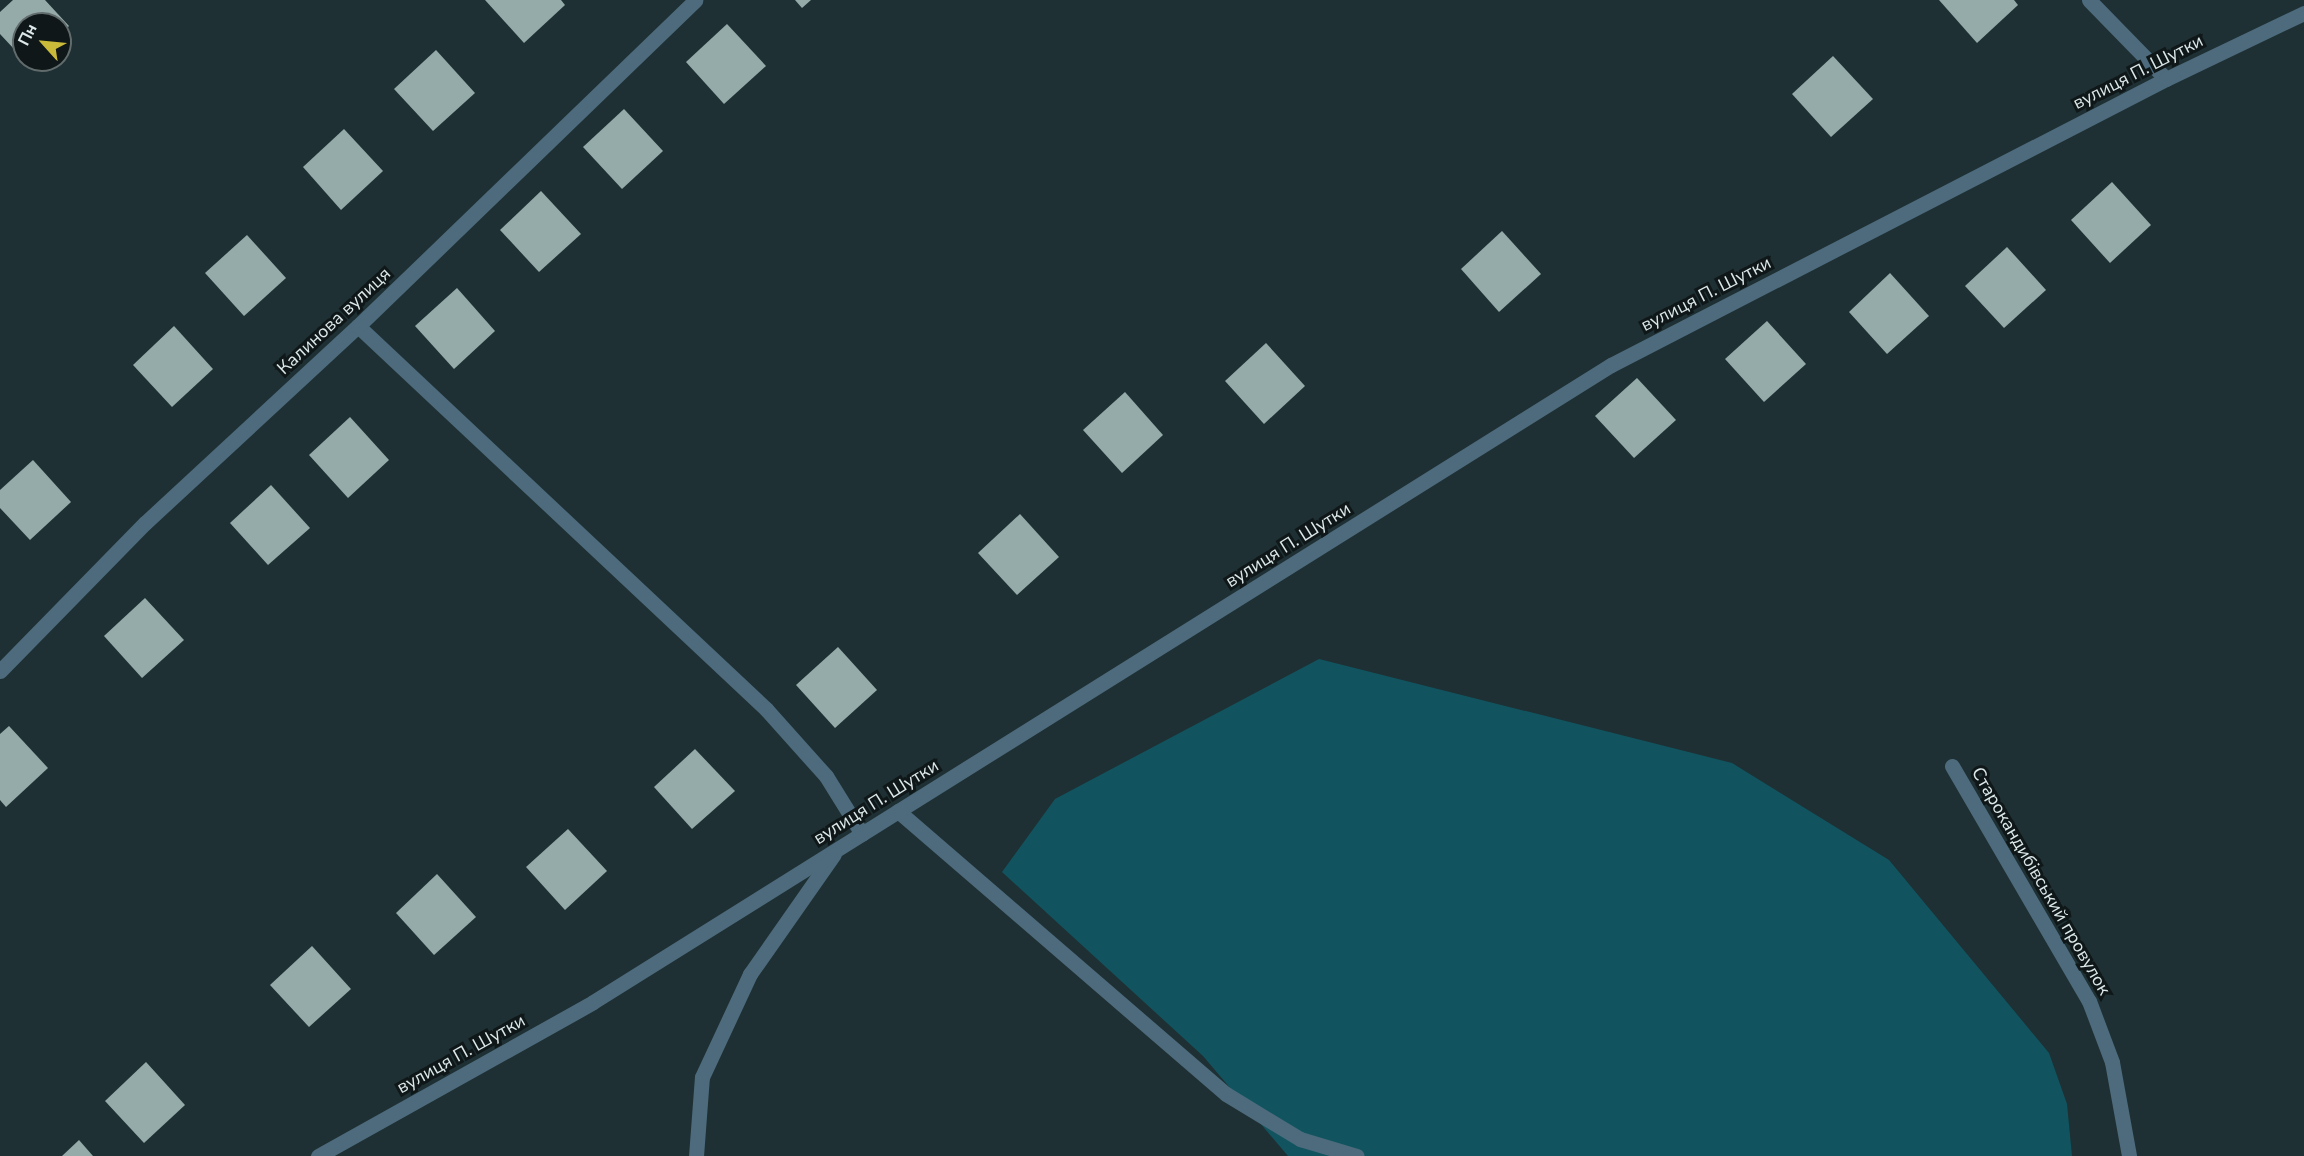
<!DOCTYPE html>
<meta charset="utf-8">
<style>
body{margin:0}
#map{position:relative;width:2304px;height:1156px;overflow:hidden;background:#1e3034;font-family:"Nunito Sans",sans-serif}
div>[style]{position:absolute}
[style*='--x']{left:calc(var(--x)*1px);top:calc(var(--y)*1px);width:calc(var(--w)*1px);rotate:calc(var(--a)*1deg)}
.green>*{inset:0;background:#11545f}
.building>*{inset:0;background:#95aba9}
.lane>*{height:15px;margin:-7.5px;padding:0 7.5px;transform-origin:7.5px;border-radius:7.5px;background:#4d6b7c}
.street>*{height:15px;margin:-7.5px;padding:0 7.5px;transform-origin:7.5px;border-radius:7.5px;background:#4d6b7c}
span{translate:-50% -50%;white-space:nowrap;text-align:center;line-height:1.15;-webkit-text-stroke:6px #0f1718;paint-order:stroke}
.street-label{font-size:18px;color:#dce8ea}
.north{position:absolute;left:12px;top:12px;width:60px;height:60px;box-sizing:border-box;background:#0f1718;border:2px solid #616b6c;border-radius:50%;rotate:297deg;font-size:16px;font-weight:700;line-height:24px;text-align:center;color:#dce8ea}
.north::after{content:'';display:block;margin:auto;width:21px;height:27px;background:#caba39;clip-path:polygon(50% 0,100% 100%,50% 72%,0 100%)}
</style>
<div id="map">
<div class="green">
<i style="clip-path:polygon(1319px 659px,1732px 763px,1889px 860px,2049px 1053px,2067px 1104px,2072px 1156px,1288px 1156px,1203px 1056px,1002px 872px,1055px 799px)"></i>
</div>
<div class="building">
<i style="clip-path:polygon(13px 0,45px 0,69px 26px,60px 35px,60px 24px,24px 24px,24px 60px,32px 60px,28px 64px,0 34px,0 12px)"></i>
<i style="clip-path:polygon(485px 0,561px 0,565px 5px,524px 43px)"></i>
<i style="clip-path:polygon(795px 0,811px 0,802px 8px)"></i>
<i style="clip-path:polygon(1939px 0,2014px 0,2018px 5px,1977px 43px)"></i>
<i style="clip-path:polygon(727px 24px,766px 66px,724px 104px,686px 62px)"></i>
<i style="clip-path:polygon(436px 50px,475px 93px,433px 131px,394px 89px)"></i>
<i style="clip-path:polygon(1833px 56px,1873px 99px,1831px 137px,1792px 94px)"></i>
<i style="clip-path:polygon(624px 109px,663px 151px,622px 189px,583px 147px)"></i>
<i style="clip-path:polygon(344px 129px,383px 171px,341px 210px,303px 167px)"></i>
<i style="clip-path:polygon(2112px 182px,2151px 225px,2110px 263px,2071px 220px)"></i>
<i style="clip-path:polygon(541px 191px,581px 234px,539px 272px,500px 230px)"></i>
<i style="clip-path:polygon(1502px 231px,1541px 274px,1499px 312px,1461px 269px)"></i>
<i style="clip-path:polygon(247px 235px,286px 278px,244px 316px,205px 273px)"></i>
<i style="clip-path:polygon(2007px 247px,2046px 290px,2004px 328px,1965px 286px)"></i>
<i style="clip-path:polygon(1890px 273px,1929px 316px,1887px 354px,1849px 312px)"></i>
<i style="clip-path:polygon(457px 288px,495px 331px,454px 369px,415px 326px)"></i>
<i style="clip-path:polygon(1767px 321px,1806px 364px,1764px 402px,1725px 359px)"></i>
<i style="clip-path:polygon(174px 326px,213px 369px,172px 407px,133px 365px)"></i>
<i style="clip-path:polygon(1266px 343px,1305px 386px,1264px 424px,1225px 381px)"></i>
<i style="clip-path:polygon(1637px 378px,1676px 420px,1634px 458px,1595px 416px)"></i>
<i style="clip-path:polygon(1125px 392px,1163px 435px,1122px 473px,1083px 430px)"></i>
<i style="clip-path:polygon(350px 417px,389px 460px,348px 498px,309px 455px)"></i>
<i style="clip-path:polygon(33px 460px,71px 502px,30px 540px,0 508px,0 490px)"></i>
<i style="clip-path:polygon(271px 485px,310px 528px,268px 565px,230px 523px)"></i>
<i style="clip-path:polygon(1020px 514px,1059px 557px,1017px 595px,978px 553px)"></i>
<i style="clip-path:polygon(145px 598px,184px 640px,142px 678px,104px 636px)"></i>
<i style="clip-path:polygon(838px 647px,877px 690px,835px 728px,796px 685px)"></i>
<i style="clip-path:polygon(9px 726px,48px 768px,6px 807px,0 800px,0 734px)"></i>
<i style="clip-path:polygon(695px 749px,735px 791px,692px 829px,654px 787px)"></i>
<i style="clip-path:polygon(568px 829px,607px 871px,565px 910px,526px 867px)"></i>
<i style="clip-path:polygon(437px 874px,476px 917px,434px 955px,396px 913px)"></i>
<i style="clip-path:polygon(312px 946px,351px 989px,309px 1027px,270px 985px)"></i>
<i style="clip-path:polygon(146px 1062px,185px 1105px,144px 1143px,105px 1101px)"></i>
<i style="clip-path:polygon(79px 1140px,93px 1156px,62px 1156px)"></i>
</div>
<div class="lane">
<i style="--x:898;--y:811;--w:433;--a:40.8"></i>
<i style="--x:1226;--y:1094;--w:87;--a:31.3"></i>
<i style="--x:1300;--y:1139;--w:59;--a:16.6"></i>
</div>
<div class="street">
<i style="--x:2089;--y:0;--w:110;--a:45.7"></i>
<i style="--x:358;--y:326;--w:560;--a:43.19"></i>
<i style="--x:766;--y:709;--w:90;--a:48.2"></i>
<i style="--x:826;--y:776;--w:68;--a:58.2"></i>
<i style="--x:0;--y:671;--w:207;--a:-45.6"></i>
<i style="--x:145;--y:523;--w:290;--a:-42.8"></i>
<i style="--x:358;--y:326;--w:469;--a:-44"></i>
<i style="--x:1952;--y:766;--w:272;--a:59.8"></i>
<i style="--x:2089;--y:1001;--w:65;--a:69.3"></i>
<i style="--x:2112;--y:1062;--w:96;--a:79.7"></i>
<i style="--x:318;--y:1156;--w:315;--a:-29.2"></i>
<i style="--x:593;--y:1002;--w:1201;--a:-32.04"></i>
<i style="--x:1611;--y:365;--w:624;--a:-27.26"></i>
<i style="--x:2166;--y:79;--w:153;--a:-25.6"></i>
<i style="--x:696;--y:1156;--w:79;--a:-85.7"></i>
<i style="--x:702;--y:1077;--w:114;--a:-65"></i>
<i style="--x:750;--y:974;--w:146;--a:-55"></i>
</div>
<div class="street-label">
<span style="left:2138px;top:72px;rotate:-27deg">вулиця П. Шутки</span>
<span style="left:1706px;top:294px;rotate:-27deg">вулиця П. Шутки</span>
<span style="left:334px;top:321px;rotate:-43deg">Калинова вулиця</span>
<span style="left:1288px;top:545px;rotate:-32deg">вулиця П. Шутки</span>
<span style="left:876px;top:802px;rotate:-32deg">вулиця П. Шутки</span>
<span style="left:2041px;top:881px;rotate:60deg">Старокандибівський провулок</span>
<span style="left:461px;top:1054px;rotate:-29deg">вулиця П. Шутки</span>
</div>
<div class="north">Пн</div>
</div>
